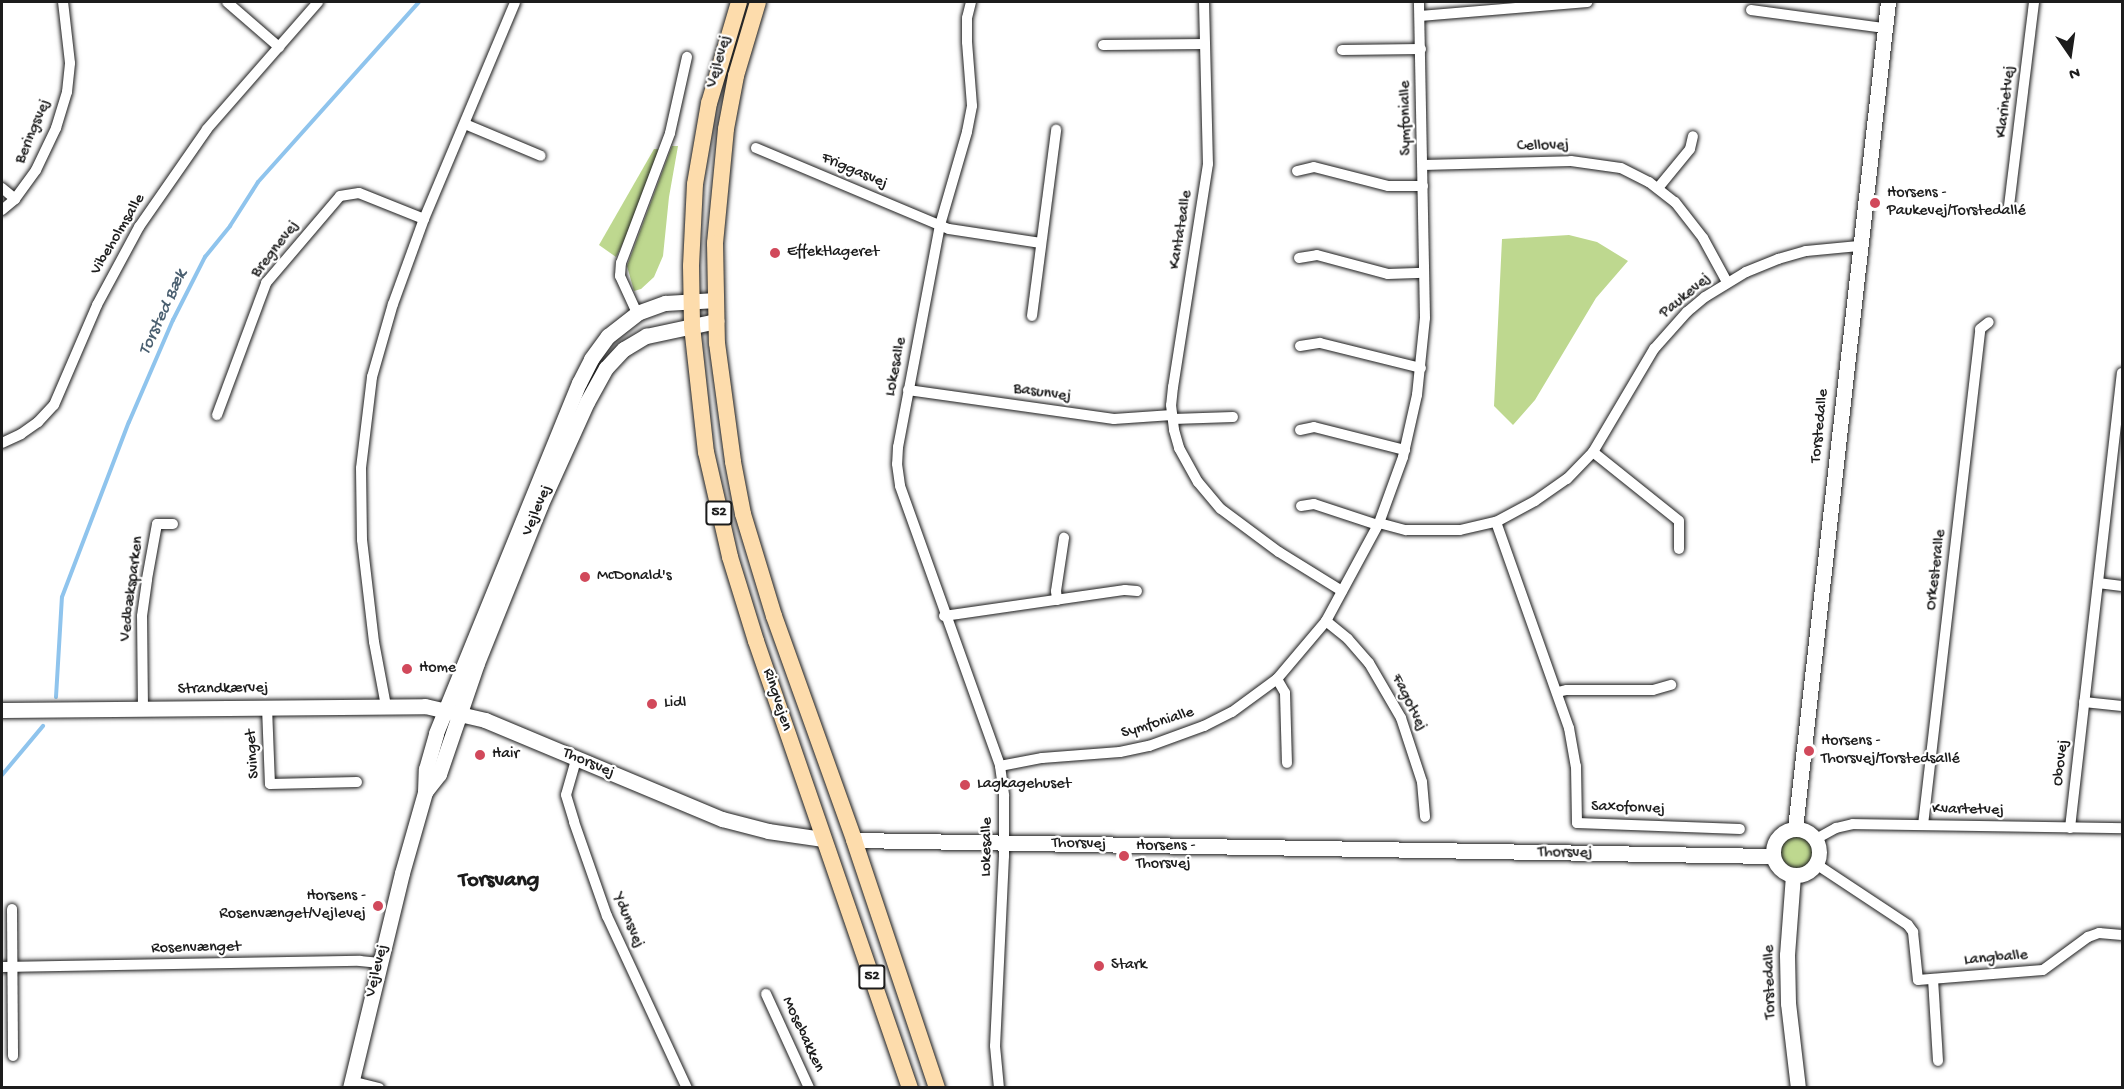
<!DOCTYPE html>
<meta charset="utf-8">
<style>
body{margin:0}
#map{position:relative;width:2124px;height:1089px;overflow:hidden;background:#fff;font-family:"Gochi Hand",sans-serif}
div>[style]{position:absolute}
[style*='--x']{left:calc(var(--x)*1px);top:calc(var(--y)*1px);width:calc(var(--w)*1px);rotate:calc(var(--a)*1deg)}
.green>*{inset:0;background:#bed88f}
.round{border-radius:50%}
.stream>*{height:4px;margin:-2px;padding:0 2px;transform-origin:2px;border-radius:2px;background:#8fc4ed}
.roads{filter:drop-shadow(0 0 2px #1c1c1c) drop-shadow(0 0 2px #1c1c1c)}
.street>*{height:10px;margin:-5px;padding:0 5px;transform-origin:5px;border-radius:5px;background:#fff}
.secondary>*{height:15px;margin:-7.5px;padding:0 7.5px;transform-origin:7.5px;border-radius:7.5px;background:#fff}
.secondary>.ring{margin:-7.5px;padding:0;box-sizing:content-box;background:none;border:15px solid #fff;border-radius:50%}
.primary>*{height:16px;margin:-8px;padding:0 8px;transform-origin:8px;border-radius:8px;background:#fddcac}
.dots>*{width:16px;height:16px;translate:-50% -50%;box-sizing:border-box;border:3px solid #fff;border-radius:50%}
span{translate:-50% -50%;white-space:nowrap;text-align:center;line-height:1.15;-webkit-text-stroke:4.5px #fff;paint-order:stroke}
.shield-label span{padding:2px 4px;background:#fff;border:2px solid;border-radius:4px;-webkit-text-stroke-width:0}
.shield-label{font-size:15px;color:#1c1c1c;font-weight:700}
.street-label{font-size:16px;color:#1c1c1c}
.poi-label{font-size:16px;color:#1c1c1c}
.left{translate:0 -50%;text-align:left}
.right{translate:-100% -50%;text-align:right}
.water-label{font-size:18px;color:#4a5f70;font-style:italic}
.district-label{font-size:22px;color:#1c1c1c;font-weight:700}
.frame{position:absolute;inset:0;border:3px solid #1c1c1c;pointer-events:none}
.north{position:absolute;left:2040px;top:24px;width:60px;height:60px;-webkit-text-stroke:4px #fff;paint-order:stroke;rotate:167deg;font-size:16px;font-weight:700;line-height:24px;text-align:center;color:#1c1c1c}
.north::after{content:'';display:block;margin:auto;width:21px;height:27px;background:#1c1c1c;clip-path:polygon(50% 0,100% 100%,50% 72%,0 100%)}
</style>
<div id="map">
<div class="green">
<i style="clip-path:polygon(672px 146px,678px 146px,669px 197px,663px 256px,654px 277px,641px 289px,634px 291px,627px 266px)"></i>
<i style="clip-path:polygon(654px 149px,661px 149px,636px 217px,616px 257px,599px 245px)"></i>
<i style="clip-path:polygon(1569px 235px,1597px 242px,1628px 261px,1596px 298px,1535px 400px,1513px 425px,1494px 406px,1502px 239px)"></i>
<i class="round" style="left:1781px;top:836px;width:32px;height:32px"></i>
</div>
<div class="stream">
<i style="--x:56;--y:697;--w:100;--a:-86.6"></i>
<i style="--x:62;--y:597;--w:187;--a:-69.1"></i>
<i style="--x:129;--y:422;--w:111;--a:-66.7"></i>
<i style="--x:173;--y:320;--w:71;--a:-63.1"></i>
<i style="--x:205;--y:257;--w:40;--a:-51"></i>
<i style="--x:230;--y:226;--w:52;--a:-57.5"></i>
<i style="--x:258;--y:182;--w:241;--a:-48.2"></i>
<i style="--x:2;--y:775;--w:64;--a:-50.1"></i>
</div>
<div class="roads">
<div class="street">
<i style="--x:227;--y:2;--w:69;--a:40.9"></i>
<i style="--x:971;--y:2;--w:16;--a:104"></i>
<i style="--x:967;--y:18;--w:24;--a:90"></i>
<i style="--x:967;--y:42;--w:64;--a:85.5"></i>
<i style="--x:972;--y:106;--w:26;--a:101"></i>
<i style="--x:967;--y:132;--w:97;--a:106.2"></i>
<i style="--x:940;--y:225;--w:226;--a:100.7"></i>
<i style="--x:898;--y:447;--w:17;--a:93"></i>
<i style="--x:897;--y:464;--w:22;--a:82"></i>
<i style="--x:900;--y:486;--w:297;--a:70.3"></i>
<i style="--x:1000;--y:766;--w:30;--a:82"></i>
<i style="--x:1004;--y:796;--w:60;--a:90"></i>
<i style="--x:1004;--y:856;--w:190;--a:92.7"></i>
<i style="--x:995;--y:1046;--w:42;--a:84.6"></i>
<i style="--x:1204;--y:2;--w:162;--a:88.6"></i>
<i style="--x:1208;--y:164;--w:226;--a:98.9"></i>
<i style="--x:1173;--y:387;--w:18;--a:96"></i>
<i style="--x:1171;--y:405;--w:25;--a:83"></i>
<i style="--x:1174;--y:430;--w:19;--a:74"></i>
<i style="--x:1179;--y:448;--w:39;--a:61"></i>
<i style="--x:1198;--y:482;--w:35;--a:50"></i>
<i style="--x:1221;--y:509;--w:72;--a:36.6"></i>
<i style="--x:1279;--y:552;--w:74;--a:31.8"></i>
<i style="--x:1751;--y:10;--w:135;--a:7.7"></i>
<i style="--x:1420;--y:16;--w:168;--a:-4.8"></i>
<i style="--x:1103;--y:45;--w:102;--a:-0.6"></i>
<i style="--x:1342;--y:50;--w:79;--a:-0.7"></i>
<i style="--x:465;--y:124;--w:82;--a:22.8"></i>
<i style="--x:756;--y:148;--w:209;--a:22.8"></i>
<i style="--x:949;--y:229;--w:93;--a:8.7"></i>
<i style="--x:1423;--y:165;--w:148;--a:-1.5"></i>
<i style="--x:1571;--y:161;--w:50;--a:8"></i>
<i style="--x:1621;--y:168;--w:31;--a:27"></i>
<i style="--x:1649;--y:182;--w:33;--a:38"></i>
<i style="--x:1675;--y:202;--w:46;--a:52.1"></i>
<i style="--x:1703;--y:238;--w:50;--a:61.4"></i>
<i style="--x:1297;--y:171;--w:17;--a:-13"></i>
<i style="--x:1314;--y:167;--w:76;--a:14.4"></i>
<i style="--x:1388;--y:186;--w:35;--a:0"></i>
<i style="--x:2;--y:188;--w:17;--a:40"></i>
<i style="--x:1658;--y:188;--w:50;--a:-50.6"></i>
<i style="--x:1690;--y:149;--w:13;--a:-77"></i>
<i style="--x:2009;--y:206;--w:206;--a:-83"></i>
<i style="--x:2;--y:210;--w:17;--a:-40"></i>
<i style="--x:15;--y:199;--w:36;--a:-54"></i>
<i style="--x:36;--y:170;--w:47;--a:-64.5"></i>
<i style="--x:56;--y:128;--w:38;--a:-73"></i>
<i style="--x:67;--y:92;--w:29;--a:-84"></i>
<i style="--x:70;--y:63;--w:61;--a:-96.5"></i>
<i style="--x:1299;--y:258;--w:18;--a:-9"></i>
<i style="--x:1317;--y:255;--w:73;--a:15"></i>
<i style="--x:1388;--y:274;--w:36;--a:-2"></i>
<i style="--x:637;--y:313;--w:41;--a:-114.7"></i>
<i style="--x:620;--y:276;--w:13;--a:-86"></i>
<i style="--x:621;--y:263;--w:139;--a:-69.3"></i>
<i style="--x:670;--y:133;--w:78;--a:-77.4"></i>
<i style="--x:1032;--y:316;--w:188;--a:-82.6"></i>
<i style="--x:1300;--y:346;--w:20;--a:-9"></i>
<i style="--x:1320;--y:343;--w:104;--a:13.9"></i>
<i style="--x:908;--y:390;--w:208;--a:8"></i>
<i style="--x:1114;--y:419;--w:58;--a:-3.9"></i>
<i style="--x:217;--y:415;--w:141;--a:-69.6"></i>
<i style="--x:266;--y:283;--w:114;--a:-49.6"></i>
<i style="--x:340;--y:196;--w:19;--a:-9"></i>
<i style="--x:359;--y:193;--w:70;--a:21.8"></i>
<i style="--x:1173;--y:419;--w:60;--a:-1.9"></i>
<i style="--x:1300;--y:430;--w:14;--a:-12"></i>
<i style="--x:1314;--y:427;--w:94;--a:14.2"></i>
<i style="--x:2;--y:443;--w:21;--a:-25"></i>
<i style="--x:21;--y:434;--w:21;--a:-35"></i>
<i style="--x:38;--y:422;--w:23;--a:-47"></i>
<i style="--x:54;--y:405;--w:109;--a:-66.7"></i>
<i style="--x:97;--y:305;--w:89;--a:-61.7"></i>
<i style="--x:139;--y:227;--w:119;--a:-55.2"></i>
<i style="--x:207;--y:129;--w:169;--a:-48.8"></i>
<i style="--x:1593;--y:452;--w:110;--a:38.7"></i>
<i style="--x:1679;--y:521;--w:28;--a:90"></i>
<i style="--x:1301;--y:506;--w:13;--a:-9"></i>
<i style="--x:1314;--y:504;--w:67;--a:18.2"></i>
<i style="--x:1496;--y:522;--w:219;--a:70.5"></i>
<i style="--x:1569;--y:728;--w:39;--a:80"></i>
<i style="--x:1576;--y:766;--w:57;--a:89"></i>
<i style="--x:1577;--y:823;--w:163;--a:2.1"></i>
<i style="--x:1379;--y:523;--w:28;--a:15"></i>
<i style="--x:1406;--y:530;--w:54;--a:0"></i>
<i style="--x:1460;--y:530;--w:37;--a:-13"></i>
<i style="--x:1496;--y:522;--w:44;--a:-28.3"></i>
<i style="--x:1535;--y:501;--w:39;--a:-35"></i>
<i style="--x:1567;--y:479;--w:37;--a:-46"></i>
<i style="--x:1593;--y:452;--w:120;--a:-59.4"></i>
<i style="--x:1654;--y:349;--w:50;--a:-48.3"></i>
<i style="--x:1687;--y:312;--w:23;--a:-40"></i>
<i style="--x:1705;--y:297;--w:48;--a:-31.4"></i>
<i style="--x:1746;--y:272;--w:35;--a:-22"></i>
<i style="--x:1778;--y:259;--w:29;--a:-16"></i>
<i style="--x:1806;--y:251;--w:53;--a:-5.4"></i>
<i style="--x:2098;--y:583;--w:24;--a:7"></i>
<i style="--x:1057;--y:600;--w:9;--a:-96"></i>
<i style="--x:1056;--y:591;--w:54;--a:-81.4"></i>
<i style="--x:944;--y:616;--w:183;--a:-8.2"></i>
<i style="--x:1125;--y:590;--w:12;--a:5"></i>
<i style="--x:1326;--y:621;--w:28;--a:39"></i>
<i style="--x:1348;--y:639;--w:32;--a:49"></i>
<i style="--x:1369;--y:663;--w:64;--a:59.8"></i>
<i style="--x:1401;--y:718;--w:67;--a:71.8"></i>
<i style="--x:1422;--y:782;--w:35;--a:85"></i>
<i style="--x:1277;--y:679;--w:16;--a:60"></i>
<i style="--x:1285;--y:693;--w:70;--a:88.4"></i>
<i style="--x:1558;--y:692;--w:9;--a:-13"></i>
<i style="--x:1567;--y:690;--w:86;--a:0"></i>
<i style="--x:1653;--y:690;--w:19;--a:-16"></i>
<i style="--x:2084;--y:702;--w:38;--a:6"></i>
<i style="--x:386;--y:706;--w:65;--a:-100.6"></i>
<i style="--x:374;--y:642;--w:103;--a:-96.7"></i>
<i style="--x:362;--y:540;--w:72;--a:-90.8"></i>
<i style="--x:361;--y:468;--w:92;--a:-83.1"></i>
<i style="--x:372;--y:377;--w:76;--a:-74"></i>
<i style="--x:393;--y:304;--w:90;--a:-70"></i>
<i style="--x:424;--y:219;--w:235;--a:-67.2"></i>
<i style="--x:267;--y:707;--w:77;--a:87.8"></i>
<i style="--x:270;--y:784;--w:87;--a:-1.3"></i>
<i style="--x:143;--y:709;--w:93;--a:-90.6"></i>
<i style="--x:142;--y:616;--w:37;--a:-82"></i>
<i style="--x:147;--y:579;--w:56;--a:-79.7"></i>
<i style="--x:157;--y:524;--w:16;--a:0"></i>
<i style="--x:576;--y:760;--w:36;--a:106"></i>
<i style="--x:566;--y:795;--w:28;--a:73"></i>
<i style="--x:574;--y:822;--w:100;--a:70.7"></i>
<i style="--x:607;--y:916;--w:190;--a:65.1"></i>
<i style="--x:1000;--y:766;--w:43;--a:-10.8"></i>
<i style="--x:1042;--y:758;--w:78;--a:-4.4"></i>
<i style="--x:1120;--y:752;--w:30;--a:-12"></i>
<i style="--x:1149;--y:746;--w:59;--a:-20"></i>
<i style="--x:1204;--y:726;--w:31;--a:-27"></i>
<i style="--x:1232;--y:712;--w:56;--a:-36.3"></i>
<i style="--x:1277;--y:679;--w:76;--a:-49.8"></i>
<i style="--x:1326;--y:621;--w:111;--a:-61.6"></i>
<i style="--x:1379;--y:523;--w:70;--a:-70"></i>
<i style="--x:1403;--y:457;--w:64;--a:-77.3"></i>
<i style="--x:1417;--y:395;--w:77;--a:-84.1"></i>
<i style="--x:1425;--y:318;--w:316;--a:-91.1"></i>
<i style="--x:1923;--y:825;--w:499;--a:-83.4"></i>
<i style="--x:1980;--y:329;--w:11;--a:-38"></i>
<i style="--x:2070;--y:828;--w:458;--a:-83.5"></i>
<i style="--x:1816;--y:839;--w:23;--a:-29"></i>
<i style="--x:1836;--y:828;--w:17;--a:-13"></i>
<i style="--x:1853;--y:824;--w:269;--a:0.9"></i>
<i style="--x:1816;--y:864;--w:110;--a:33.5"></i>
<i style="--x:1908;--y:925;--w:9;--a:54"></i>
<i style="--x:1913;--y:932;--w:48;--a:84.1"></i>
<i style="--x:1918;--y:980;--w:125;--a:-4.6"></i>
<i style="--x:2043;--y:970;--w:56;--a:-36.3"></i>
<i style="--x:2088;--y:937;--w:12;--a:-20"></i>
<i style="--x:2099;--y:933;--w:23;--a:5"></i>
<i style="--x:12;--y:909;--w:147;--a:89.6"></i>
<i style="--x:2;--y:967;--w:358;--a:-1"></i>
<i style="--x:360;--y:961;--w:20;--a:6"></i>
<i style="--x:1933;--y:979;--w:82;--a:86.5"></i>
<i style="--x:766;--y:994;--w:103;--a:65.4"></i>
<i style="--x:351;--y:1081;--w:29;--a:14"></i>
</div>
<div class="secondary">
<i style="--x:2;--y:710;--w:423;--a:-0.5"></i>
<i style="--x:425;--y:706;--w:62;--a:13.1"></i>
<i style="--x:485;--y:720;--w:257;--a:22.7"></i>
<i style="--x:722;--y:819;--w:48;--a:14.6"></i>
<i style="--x:768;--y:831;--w:56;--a:8.3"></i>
<i style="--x:425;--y:792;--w:23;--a:-52"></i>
<i style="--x:439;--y:774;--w:117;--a:-71.1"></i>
<i style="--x:477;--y:663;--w:169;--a:-68.1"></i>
<i style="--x:540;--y:506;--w:114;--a:-65.7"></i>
<i style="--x:587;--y:402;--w:39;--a:-61"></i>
<i style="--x:606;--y:368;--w:26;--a:-47"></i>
<i style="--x:624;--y:349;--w:26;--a:-31"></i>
<i style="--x:646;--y:336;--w:72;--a:-12.1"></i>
<i style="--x:1795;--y:828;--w:831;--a:-83.58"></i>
<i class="ring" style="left:1773px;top:829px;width:31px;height:31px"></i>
<i style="--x:854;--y:840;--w:919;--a:1"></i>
<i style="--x:1793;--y:875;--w:80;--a:94.3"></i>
<i style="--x:1787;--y:955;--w:48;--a:88.8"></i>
<i style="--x:1788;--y:1003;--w:86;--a:83.3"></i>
<i style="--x:350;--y:1088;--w:221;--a:-76.4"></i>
<i style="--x:402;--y:873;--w:84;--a:-74.1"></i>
<i style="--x:425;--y:792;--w:23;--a:-88"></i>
<i style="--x:426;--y:769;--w:37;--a:-74"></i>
<i style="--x:436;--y:733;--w:378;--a:-67.8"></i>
<i style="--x:579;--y:383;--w:27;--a:-63"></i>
<i style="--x:591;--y:359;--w:29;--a:-54"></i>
<i style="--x:608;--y:336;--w:37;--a:-38"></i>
<i style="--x:637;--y:313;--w:30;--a:-20"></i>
<i style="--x:665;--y:303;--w:51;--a:-3.4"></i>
</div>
<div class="primary">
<i style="--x:739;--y:2;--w:105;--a:106.5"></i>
<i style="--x:709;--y:103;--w:82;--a:99.8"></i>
<i style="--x:695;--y:184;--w:82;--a:92.8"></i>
<i style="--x:691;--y:266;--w:60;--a:89"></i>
<i style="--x:692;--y:326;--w:127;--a:83.7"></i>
<i style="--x:706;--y:452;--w:108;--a:77.1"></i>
<i style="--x:730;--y:557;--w:88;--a:72.8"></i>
<i style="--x:756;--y:641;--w:473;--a:71"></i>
<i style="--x:758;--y:2;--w:77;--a:106.6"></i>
<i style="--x:736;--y:76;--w:54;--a:100.7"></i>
<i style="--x:726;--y:129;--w:115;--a:95.5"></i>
<i style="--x:715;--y:243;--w:100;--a:88.9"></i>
<i style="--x:717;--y:343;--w:120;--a:82.3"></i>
<i style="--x:733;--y:462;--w:53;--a:79.1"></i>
<i style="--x:743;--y:514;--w:107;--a:73.1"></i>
<i style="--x:774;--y:616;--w:238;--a:70.3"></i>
<i style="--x:854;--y:840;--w:262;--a:71.5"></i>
</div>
</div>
<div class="dots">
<i style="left:1875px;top:203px;background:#d1495b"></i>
<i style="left:775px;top:253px;background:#d1495b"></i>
<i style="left:585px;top:577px;background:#d1495b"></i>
<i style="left:407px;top:669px;background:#d1495b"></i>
<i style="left:652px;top:704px;background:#d1495b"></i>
<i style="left:1809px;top:751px;background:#d1495b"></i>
<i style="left:480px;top:755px;background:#d1495b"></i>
<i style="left:965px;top:785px;background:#d1495b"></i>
<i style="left:1124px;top:856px;background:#d1495b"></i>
<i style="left:378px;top:906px;background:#d1495b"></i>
<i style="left:1099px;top:966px;background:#d1495b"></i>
</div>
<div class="shield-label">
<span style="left:719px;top:513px">52</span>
<span style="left:872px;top:977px">52</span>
</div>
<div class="street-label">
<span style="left:720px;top:62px;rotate:-74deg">Vejlevej</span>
<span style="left:2007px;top:102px;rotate:-83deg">Klarinetvej</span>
<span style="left:1407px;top:118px;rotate:-91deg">Symfonialle</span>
<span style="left:34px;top:132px;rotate:-67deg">Beringsvej</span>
<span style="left:1543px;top:147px;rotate:-1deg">Cellovej</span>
<span style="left:854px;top:172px;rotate:23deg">Friggasvej</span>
<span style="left:1182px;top:230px;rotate:-81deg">Kantatealle</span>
<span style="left:119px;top:235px;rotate:-59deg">Vibeholmsalle</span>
<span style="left:276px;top:250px;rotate:-52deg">Bregnevej</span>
<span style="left:1686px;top:297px;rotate:-40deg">Paukevej</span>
<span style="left:897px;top:367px;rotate:-79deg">Lokesalle</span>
<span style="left:1042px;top:394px;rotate:8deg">Basunvej</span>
<span style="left:1821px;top:426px;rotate:-84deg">Torstedalle</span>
<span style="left:538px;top:511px;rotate:-67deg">Vejlevej</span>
<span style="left:1937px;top:570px;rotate:-83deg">Orkesteralle</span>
<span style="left:133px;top:589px;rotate:-83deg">Vedbæksparken</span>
<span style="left:223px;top:690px;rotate:-1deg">Strandkærvej</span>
<span style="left:776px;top:700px;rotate:72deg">Ringvejen</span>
<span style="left:1408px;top:703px;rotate:64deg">Fagotvej</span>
<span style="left:1158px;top:724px;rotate:-17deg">Symfonialle</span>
<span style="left:254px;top:754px;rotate:-94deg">Svinget</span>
<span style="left:2062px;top:763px;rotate:-83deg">Obovej</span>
<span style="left:588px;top:764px;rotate:23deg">Thorsvej</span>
<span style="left:1628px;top:809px;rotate:2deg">Saxofonvej</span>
<span style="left:1968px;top:811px;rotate:1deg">Kvartetvej</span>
<span style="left:1079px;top:845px;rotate:1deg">Thorsvej</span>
<span style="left:988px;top:847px;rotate:-89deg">Lokesalle</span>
<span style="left:1565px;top:854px;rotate:1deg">Thorsvej</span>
<span style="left:627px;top:921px;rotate:67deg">Ydunsvej</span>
<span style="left:196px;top:949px;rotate:-1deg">Rosenvænget</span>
<span style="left:1996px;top:959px;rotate:-5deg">Langballe</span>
<span style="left:378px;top:971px;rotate:-76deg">Vejlevej</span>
<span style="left:1771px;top:982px;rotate:-91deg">Torstedalle</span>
<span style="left:802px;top:1035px;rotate:65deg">Mosebakken</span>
</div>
<div class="poi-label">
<span class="left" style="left:1887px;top:203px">Horsens -<br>Paukevej/Torstedallé</span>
<span class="left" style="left:787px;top:253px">Effektlageret</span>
<span class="left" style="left:597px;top:577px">McDonald's</span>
<span class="left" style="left:419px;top:669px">Home</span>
<span class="left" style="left:664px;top:704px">Lidl</span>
<span class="left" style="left:1821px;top:751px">Horsens -<br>Thorsvej/Torstedsallé</span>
<span class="left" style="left:492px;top:755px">Hair</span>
<span class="left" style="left:977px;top:785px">Lagkagehuset</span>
<span class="left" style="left:1136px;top:856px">Horsens -<br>Thorsvej</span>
<span class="right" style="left:366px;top:906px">Horsens -<br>Rosenvænget/Vejlevej</span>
<span class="left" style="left:1111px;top:966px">Stark</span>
</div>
<div class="water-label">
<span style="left:164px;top:313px;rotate:-65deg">Torsted Bæk</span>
</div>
<div class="district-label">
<span style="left:499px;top:882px">Torsvang</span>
</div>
<div class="frame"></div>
<div class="north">N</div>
</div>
